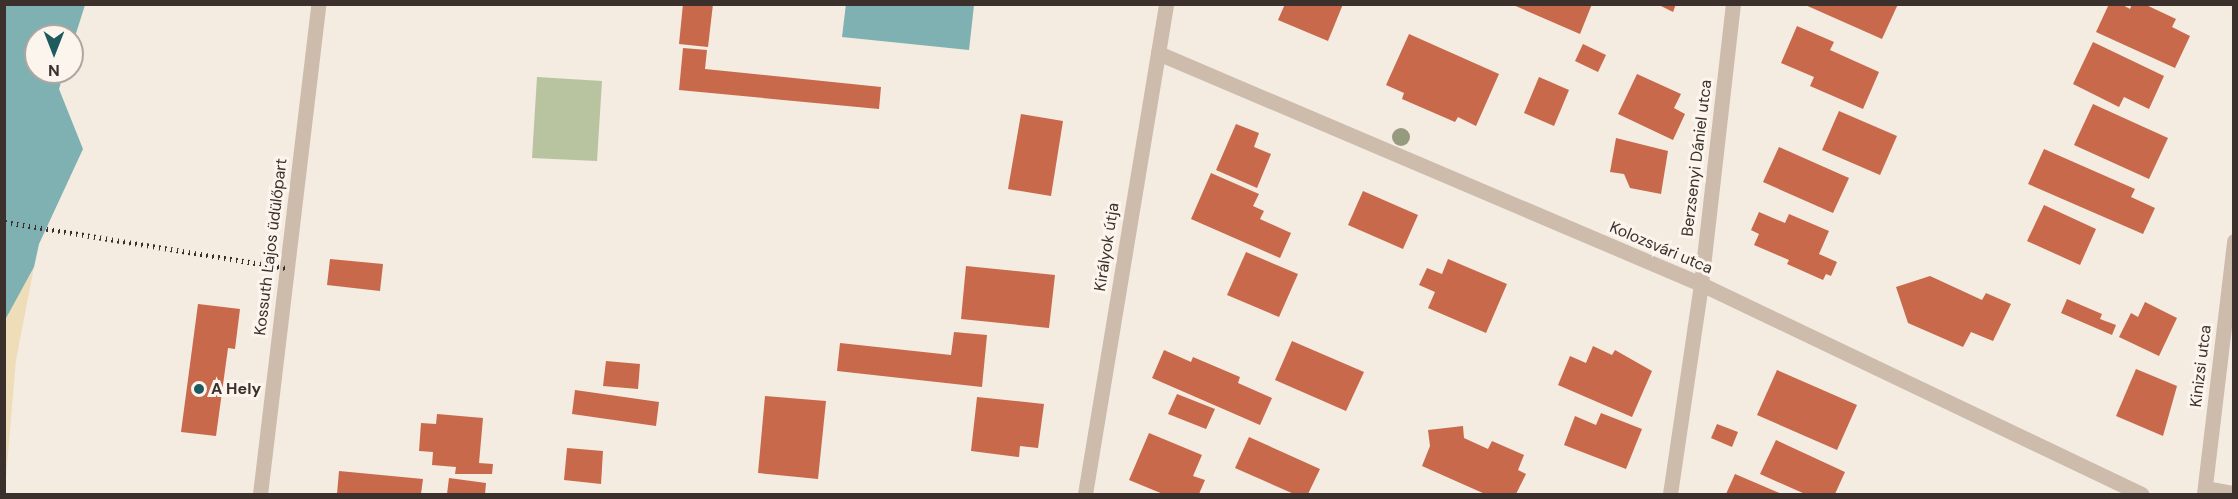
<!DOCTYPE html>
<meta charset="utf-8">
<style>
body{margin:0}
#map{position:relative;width:2238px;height:499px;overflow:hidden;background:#f4ebe1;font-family:"DM Sans",sans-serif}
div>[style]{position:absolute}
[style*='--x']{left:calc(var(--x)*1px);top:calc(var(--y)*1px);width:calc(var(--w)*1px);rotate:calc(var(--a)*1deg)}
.green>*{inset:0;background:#b8c4a0}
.sand>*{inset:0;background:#efdcb8}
.water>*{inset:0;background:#7fb0b2}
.building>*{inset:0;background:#c8694b}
.pedestrian>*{height:15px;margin:-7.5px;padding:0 7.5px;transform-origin:7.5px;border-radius:7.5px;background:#cdbbac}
.minor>*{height:15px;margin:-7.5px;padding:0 7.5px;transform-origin:7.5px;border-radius:7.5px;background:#cdbbac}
.tertiary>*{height:15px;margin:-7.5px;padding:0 7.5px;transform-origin:7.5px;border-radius:7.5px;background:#cdbbac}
.rail>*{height:4.5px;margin-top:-2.25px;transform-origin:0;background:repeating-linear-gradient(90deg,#3b302b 0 1.5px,transparent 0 6px)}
.trees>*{width:18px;height:18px;margin:-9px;border-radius:50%;background:#969b7f}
.dots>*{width:16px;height:16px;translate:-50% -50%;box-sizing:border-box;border:3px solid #fbf5ee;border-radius:50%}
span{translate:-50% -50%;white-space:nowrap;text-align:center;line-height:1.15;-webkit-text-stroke:6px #fbf5ee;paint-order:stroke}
.street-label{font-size:16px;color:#3b302b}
.poi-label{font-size:16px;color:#3b302b;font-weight:700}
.left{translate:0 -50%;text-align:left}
.frame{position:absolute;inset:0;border:6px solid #3b302b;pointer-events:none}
.north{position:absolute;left:24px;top:24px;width:60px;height:60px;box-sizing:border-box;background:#fbf5ee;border:2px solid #aea6a0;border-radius:50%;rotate:180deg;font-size:16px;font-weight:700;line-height:24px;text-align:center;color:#3b302b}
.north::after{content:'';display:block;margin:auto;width:21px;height:27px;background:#1f5a5e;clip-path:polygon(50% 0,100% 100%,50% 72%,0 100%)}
</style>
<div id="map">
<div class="green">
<i style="clip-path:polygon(537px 77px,602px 81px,597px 161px,532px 158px)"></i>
</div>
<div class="sand">
<i style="clip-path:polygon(34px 267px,16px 360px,5px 489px,5px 318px)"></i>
</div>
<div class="water">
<i style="clip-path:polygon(5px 4px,85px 5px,72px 46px,72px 36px,36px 36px,36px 72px,64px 72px,59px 89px,83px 149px,39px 244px,34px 267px,5px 320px)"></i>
<i style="clip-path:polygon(846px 4px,974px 5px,969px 50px,842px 37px)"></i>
</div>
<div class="building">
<i style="clip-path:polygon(683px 4px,713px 4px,708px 47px,679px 44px)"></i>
<i style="clip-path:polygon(1285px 4px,1343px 4px,1328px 41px,1278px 20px)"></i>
<i style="clip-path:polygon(1511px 4px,1592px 4px,1580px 34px)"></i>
<i style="clip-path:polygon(1657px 4px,1676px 4px,1673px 12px)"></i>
<i style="clip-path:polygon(1803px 4px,1898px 4px,1882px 39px)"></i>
<i style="clip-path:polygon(2109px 4px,2121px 4px,2130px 9px,2132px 4px,2144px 4px,2176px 19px,2172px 27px,2190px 36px,2175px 68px,2096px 32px)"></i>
<i style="clip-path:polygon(1797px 26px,1834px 42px,1830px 50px,1879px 72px,1863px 109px,1810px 86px,1814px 77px,1781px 63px)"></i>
<i style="clip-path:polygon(1409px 34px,1499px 74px,1476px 126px,1458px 117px,1455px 122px,1402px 99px,1404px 93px,1386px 85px)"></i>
<i style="clip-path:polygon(2093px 42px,2164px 76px,2149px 109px,2124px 97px,2119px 107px,2073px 84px)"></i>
<i style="clip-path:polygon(1583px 44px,1606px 55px,1598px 72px,1575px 61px)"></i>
<i style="clip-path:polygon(683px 48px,707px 50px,705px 69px,881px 87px,879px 109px,679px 90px)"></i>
<i style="clip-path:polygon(1637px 74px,1681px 94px,1674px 108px,1685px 114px,1673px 140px,1618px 114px)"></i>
<i style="clip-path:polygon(1539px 77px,1569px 90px,1554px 126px,1524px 113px)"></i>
<i style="clip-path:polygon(2093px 104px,2168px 138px,2149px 179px,2074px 145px)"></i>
<i style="clip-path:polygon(1839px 111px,1897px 136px,1880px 175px,1822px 150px)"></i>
<i style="clip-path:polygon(1021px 114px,1063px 121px,1051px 196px,1008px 189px)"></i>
<i style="clip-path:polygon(1236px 124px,1259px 133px,1254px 147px,1271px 154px,1257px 188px,1216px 170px)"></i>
<i style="clip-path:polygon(1616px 138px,1668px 151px,1661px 194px,1630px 188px,1624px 174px,1610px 172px)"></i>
<i style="clip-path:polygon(1779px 147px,1849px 178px,1833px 213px,1763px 182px)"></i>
<i style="clip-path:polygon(2044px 149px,2135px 189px,2131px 197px,2155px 208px,2143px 234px,2028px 184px)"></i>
<i style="clip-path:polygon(1211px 173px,1259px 194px,1253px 206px,1264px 211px,1260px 219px,1291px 233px,1280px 258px,1191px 219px)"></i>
<i style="clip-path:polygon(1363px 191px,1418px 215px,1403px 249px,1348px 225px)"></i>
<i style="clip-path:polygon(2044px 205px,2096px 229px,2080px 265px,2027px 241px)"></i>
<i style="clip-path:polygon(1759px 212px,1785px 223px,1789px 214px,1829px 231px,1819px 254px,1837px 262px,1831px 276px,1826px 274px,1823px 280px,1787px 264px,1789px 260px,1754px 245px,1759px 234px,1751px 230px)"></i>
<i style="clip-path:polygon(1246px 252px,1298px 274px,1279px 317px,1227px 295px)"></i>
<i style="clip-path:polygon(330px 259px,383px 264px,380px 291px,327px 285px)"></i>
<i style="clip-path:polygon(1448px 259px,1507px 284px,1486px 333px,1428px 308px,1435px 292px,1419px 285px,1427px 268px,1442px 274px)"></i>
<i style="clip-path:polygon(966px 266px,1055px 275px,1049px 328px,961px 319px)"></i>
<i style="clip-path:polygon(1930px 276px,1982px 300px,1986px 293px,2011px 304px,1993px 341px,1971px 332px,1963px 347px,1908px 323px,1896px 287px)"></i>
<i style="clip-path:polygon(2067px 299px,2102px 314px,2100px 319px,2116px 325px,2112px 335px,2061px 313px)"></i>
<i style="clip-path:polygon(2145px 302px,2177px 318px,2159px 356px,2119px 337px,2131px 313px,2138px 317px)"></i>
<i style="clip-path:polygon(198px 304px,240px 309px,235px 349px,228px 348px,216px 436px,181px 432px)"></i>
<i style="clip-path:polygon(954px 332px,987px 335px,982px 387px,837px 371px,840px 343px,951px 355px)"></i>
<i style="clip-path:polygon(1292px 341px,1364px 372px,1346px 411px,1275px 380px)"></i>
<i style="clip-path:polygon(1593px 346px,1612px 355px,1615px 350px,1652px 371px,1632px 417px,1558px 385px,1570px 356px,1586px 363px)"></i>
<i style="clip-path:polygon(1164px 350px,1191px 362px,1193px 357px,1240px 377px,1238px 383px,1272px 398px,1260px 425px,1152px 378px)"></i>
<i style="clip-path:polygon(606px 361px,640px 364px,638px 389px,603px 386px)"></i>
<i style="clip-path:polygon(2136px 369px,2177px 386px,2163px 436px,2116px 416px)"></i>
<i style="clip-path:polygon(1777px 370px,1857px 405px,1837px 450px,1757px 415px)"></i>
<i style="clip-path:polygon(575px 390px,659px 402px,656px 426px,572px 414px)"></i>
<i style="clip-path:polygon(1177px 394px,1215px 409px,1206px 429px,1168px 414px)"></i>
<i style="clip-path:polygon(765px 396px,826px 401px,818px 479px,758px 473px)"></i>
<i style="clip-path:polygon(977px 397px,1044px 404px,1038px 448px,1020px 446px,1019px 457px,971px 451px)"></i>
<i style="clip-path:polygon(1601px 413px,1642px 429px,1626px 469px,1564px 445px,1575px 416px,1596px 425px)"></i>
<i style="clip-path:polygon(437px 414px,483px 418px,479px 463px,493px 464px,492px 474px,455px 474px,456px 467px,432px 465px,433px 452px,419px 451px,421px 423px,436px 424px)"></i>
<i style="clip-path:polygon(1717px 424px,1738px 432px,1732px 447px,1711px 438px)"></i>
<i style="clip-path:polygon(1463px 426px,1464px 438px,1488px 449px,1492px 441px,1524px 455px,1518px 470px,1526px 474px,1516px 494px,1485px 494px,1422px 466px,1430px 446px,1428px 430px)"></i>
<i style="clip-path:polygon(1149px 433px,1202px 455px,1193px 476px,1205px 480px,1199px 494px,1163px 494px,1129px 480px)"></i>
<i style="clip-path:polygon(1249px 437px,1320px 469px,1308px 494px,1294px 494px,1235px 468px)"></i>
<i style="clip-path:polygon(1776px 440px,1845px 472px,1835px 494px,1805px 494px,1760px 474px)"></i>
<i style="clip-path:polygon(567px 448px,603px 451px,601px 484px,564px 480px)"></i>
<i style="clip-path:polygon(339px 471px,423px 479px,421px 494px,337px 494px)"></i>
<i style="clip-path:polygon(1735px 474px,1782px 494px,1726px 494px)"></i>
<i style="clip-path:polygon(449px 478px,486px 483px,485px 494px,447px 494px)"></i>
</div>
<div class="pedestrian">
<i style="--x:260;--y:494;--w:493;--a:-83.2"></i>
</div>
<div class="minor">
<i style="--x:1158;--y:53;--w:590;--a:23.05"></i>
<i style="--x:1701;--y:284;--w:488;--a:25.5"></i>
<i style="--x:2205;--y:488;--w:29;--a:10"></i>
<i style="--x:1670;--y:494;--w:212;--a:-81.6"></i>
<i style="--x:1701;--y:284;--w:282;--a:-83.5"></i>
<i style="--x:2204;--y:494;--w:255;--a:-83.2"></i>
</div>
<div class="tertiary">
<i style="--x:1085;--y:494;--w:497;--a:-80.6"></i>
</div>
<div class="rail">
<i style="--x:5;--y:222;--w:286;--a:9.3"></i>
</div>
<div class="trees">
<i style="left:1401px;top:137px"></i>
</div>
<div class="dots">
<i style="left:199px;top:389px;background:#1f5a5e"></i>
</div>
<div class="street-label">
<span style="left:1697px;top:158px;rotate:-83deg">Berzsenyi Dániel utca</span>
<span style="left:271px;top:247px;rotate:-83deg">Kossuth Lajos üdülőpart</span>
<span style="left:1107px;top:247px;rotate:-81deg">Királyok útja</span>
<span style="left:1661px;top:248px;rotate:23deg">Kolozsvári utca</span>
<span style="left:2201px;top:366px;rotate:-83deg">Kinizsi utca</span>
</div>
<div class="poi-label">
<span class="left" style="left:211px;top:389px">A Hely</span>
</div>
<div class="frame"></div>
<div class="north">N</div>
</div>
